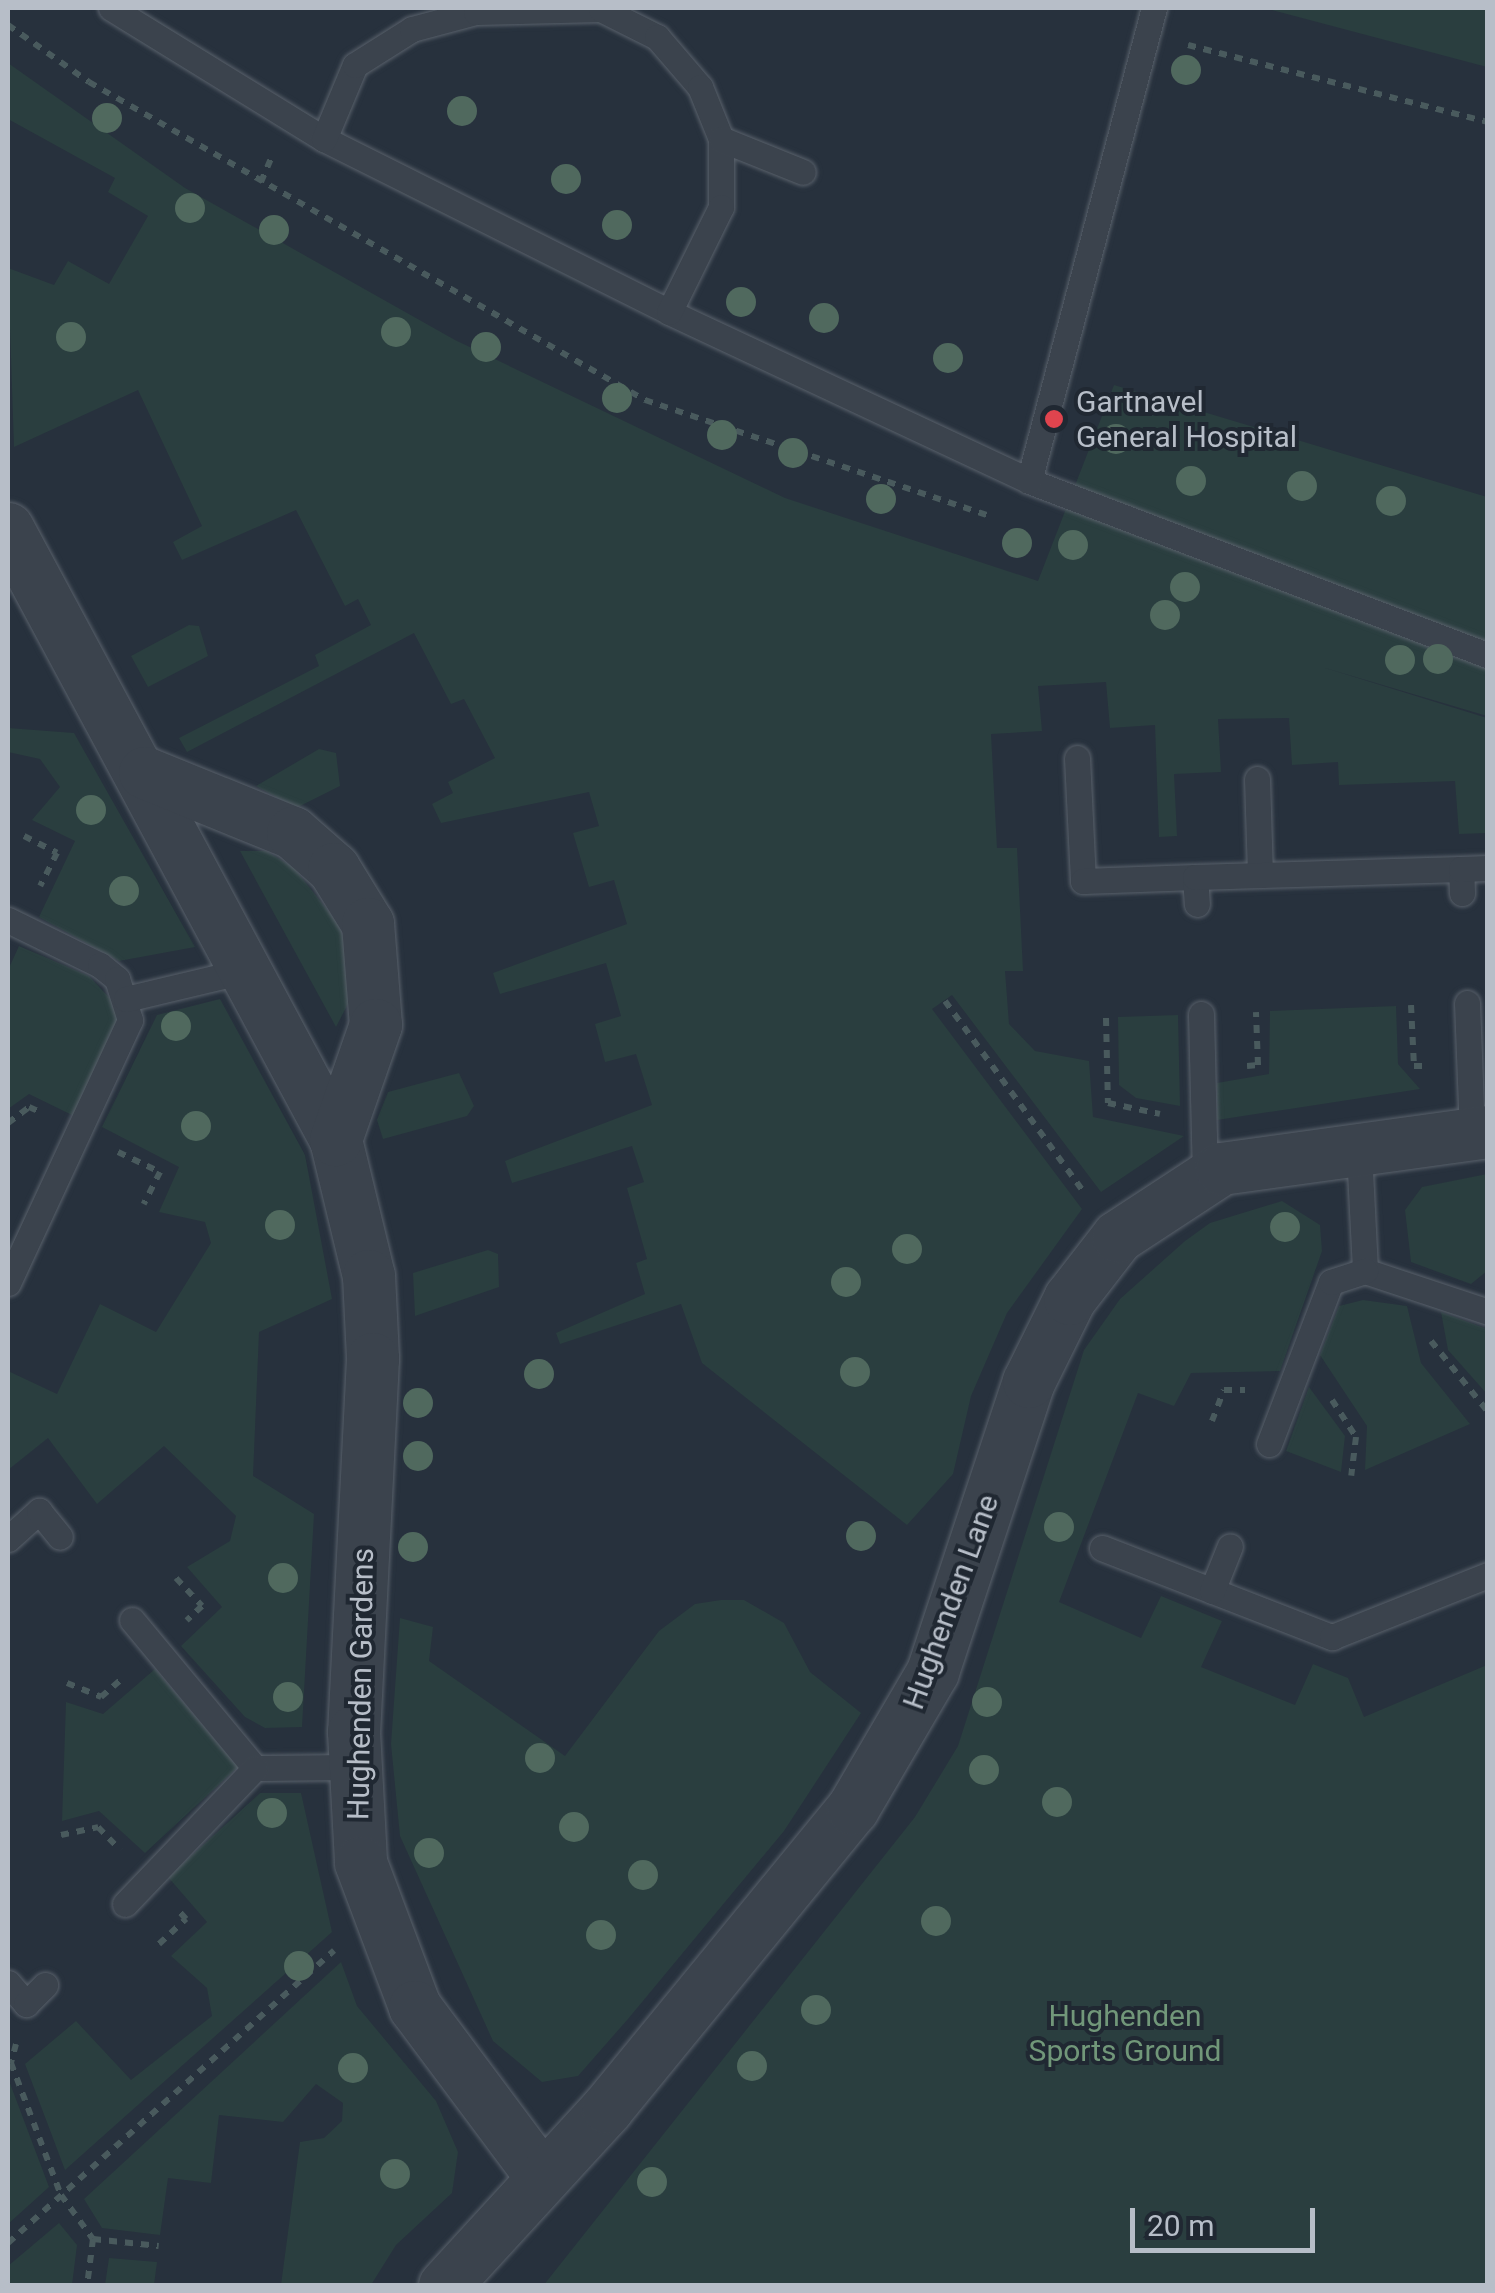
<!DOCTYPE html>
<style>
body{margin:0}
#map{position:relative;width:1495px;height:2293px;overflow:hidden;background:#27313d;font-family:Roboto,sans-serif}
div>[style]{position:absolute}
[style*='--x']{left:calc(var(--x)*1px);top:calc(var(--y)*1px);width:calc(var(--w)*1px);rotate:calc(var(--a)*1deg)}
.green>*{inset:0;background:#2a3e3f}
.path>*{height:6px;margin-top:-3px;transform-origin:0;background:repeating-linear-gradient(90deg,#495a5d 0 8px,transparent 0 16px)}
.roads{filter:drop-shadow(0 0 2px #59616b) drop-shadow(0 0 2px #59616b)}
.lane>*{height:25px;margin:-12.5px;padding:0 12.5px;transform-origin:12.5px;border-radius:12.5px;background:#3b434d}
.street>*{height:52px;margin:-26px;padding:0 26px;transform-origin:26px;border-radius:26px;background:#3b434d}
.trees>*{width:30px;height:30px;margin:-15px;border-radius:50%;background:#50695e}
.dots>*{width:28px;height:28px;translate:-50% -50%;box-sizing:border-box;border:5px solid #202832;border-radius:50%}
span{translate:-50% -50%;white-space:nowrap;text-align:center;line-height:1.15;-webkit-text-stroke:8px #202832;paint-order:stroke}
.poi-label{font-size:30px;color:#b7bec8}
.left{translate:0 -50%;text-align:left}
.street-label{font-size:30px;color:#b7bec8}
.park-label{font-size:30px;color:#719779}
.frame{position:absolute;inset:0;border:10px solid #b7bec8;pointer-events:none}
.scale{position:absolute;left:1130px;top:2208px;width:185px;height:45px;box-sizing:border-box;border:5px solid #b7bec8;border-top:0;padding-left:12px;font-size:30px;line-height:35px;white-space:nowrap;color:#b7bec8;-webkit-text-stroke:8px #202832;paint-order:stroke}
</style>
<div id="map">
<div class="green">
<i style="clip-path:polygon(1264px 8px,1487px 8px,1487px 67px)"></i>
<i style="clip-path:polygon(8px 63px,185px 188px,455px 340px,785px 498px,1038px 581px,1114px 385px,1487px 497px,1487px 716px,1322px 667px,1487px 718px,1487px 833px,1459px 834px,1455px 781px,1339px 785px,1338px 762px,1292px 765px,1289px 718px,1218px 719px,1221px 772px,1174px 774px,1177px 836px,1159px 837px,1155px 725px,1110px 728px,1106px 682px,1038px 686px,1042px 731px,991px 734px,997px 848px,1017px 848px,1023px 971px,1005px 971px,1009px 1024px,1035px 1051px,1089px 1061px,1093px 1117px,1184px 1136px,1101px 1192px,952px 995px,932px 1009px,1082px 1209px,1007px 1313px,971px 1396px,953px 1474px,907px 1525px,702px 1363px,681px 1304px,560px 1344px,556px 1333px,645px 1294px,636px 1263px,647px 1259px,627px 1188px,644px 1182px,632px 1146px,512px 1183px,505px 1161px,652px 1105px,636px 1054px,605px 1062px,595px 1024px,621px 1016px,606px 963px,500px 994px,493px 973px,627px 924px,614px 880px,589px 887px,573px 833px,599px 826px,589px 792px,441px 823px,432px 804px,453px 793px,448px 782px,495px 758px,464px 699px,451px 704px,414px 633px,187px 752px,179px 738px,319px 666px,315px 655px,371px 625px,358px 599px,345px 606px,296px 510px,182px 560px,173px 542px,202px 526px,138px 390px,14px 447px,8px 268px,54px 285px,68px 261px,109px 284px,148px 216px,108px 192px,115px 178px,8px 119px)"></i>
<i style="clip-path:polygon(189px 625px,199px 626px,208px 656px,148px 687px,131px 656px)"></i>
<i style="clip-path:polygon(8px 728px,74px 733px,195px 947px,119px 961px,39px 917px,75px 841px,32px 820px,60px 787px,40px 759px,8px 752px)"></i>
<i style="clip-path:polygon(319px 749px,336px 753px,340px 786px,296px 808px,256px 786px)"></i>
<i style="clip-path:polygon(240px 851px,266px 851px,293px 867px,341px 927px,353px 994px,336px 1027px)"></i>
<i style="clip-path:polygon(19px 946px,89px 976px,116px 1005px,118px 1026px,74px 1116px,29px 1094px,8px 1109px,8px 970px)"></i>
<i style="clip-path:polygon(220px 999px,305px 1155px,332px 1299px,259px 1332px,253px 1476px,314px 1514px,302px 1727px,265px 1728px,245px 1717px,181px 1646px,222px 1607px,187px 1567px,230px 1541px,236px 1516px,164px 1446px,97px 1504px,48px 1438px,8px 1470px,8px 1371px,57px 1394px,100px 1304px,156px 1332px,211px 1243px,205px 1222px,159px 1212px,179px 1167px,102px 1127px,157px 1015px)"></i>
<i style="clip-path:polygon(1396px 1006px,1398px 1064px,1420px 1089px,1217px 1120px,1217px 1083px,1269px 1074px,1270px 1011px)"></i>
<i style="clip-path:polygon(1178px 1015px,1180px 1106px,1136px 1098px,1119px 1085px,1118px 1017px)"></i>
<i style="clip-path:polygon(459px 1073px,474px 1106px,467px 1116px,383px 1139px,377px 1120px,388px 1092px)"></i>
<i style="clip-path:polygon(1487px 1174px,1487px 1271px,1471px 1284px,1411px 1262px,1405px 1210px,1422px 1187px)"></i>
<i style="clip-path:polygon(1282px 1201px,1320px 1225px,1322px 1251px,1280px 1371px,1191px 1373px,1174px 1406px,1138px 1393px,1059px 1602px,1141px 1638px,1161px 1596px,1222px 1621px,1201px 1667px,1295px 1705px,1313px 1664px,1348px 1678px,1364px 1717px,1487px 1665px,1487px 2285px,543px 2286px,915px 1817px,958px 1746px,1084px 1350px,1120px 1299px,1185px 1241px,1210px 1223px)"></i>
<i style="clip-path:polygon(488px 1250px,498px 1254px,499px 1287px,415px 1316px,413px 1273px)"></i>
<i style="clip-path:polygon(1363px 1300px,1407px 1306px,1421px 1363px,1470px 1424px,1365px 1470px,1367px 1426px,1320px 1355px,1339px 1306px)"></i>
<i style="clip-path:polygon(1441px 1312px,1487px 1329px,1487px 1394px,1448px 1350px)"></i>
<i style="clip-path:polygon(1309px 1387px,1345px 1436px,1341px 1472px,1286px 1451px)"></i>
<i style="clip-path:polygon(721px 1600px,744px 1600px,784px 1623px,810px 1672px,861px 1713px,784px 1831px,628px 2019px,578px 2076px,542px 2082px,493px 2041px,400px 1836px,391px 1744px,400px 1618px,433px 1627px,429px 1661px,565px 1756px,659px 1631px,695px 1604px)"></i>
<i style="clip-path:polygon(155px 1669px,238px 1767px,145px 1853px,99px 1811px,62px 1821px,66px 1702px,103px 1714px)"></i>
<i style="clip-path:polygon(260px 1793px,301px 1793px,332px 1932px,65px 2170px,25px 2064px,76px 2021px,131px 2080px,212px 2016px,207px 1988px,171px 1956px,207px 1922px,168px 1877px)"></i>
<i style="clip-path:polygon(341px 1962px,357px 2006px,436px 2101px,458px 2152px,452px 2193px,396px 2245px,371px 2285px,281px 2285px,300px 2142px,324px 2138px,342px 2121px,343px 2103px,316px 2084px,283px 2122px,219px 2115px,211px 2183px,168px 2178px,160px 2235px,102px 2228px,84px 2199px)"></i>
<i style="clip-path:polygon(8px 2078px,49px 2187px,8px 2224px)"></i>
<i style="clip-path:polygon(59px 2223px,77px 2245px,72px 2285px,8px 2285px,8px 2266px)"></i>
<i style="clip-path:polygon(109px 2258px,157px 2262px,154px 2285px,105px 2285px)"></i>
</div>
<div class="path">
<i style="--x:8;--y:25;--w:99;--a:35.1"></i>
<i style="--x:89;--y:82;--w:641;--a:29.77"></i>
<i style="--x:645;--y:400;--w:361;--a:18.6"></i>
<i style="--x:1188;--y:45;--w:310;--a:14.4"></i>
<i style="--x:261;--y:182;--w:28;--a:-67"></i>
<i style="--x:24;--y:836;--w:37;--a:27"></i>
<i style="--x:57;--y:853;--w:37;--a:117"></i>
<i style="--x:945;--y:1001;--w:236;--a:54"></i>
<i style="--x:1411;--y:1005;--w:61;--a:87.2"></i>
<i style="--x:1414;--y:1066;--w:13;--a:0"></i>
<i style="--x:1106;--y:1018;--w:85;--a:88.7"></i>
<i style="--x:1108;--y:1103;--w:53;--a:11.9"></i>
<i style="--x:1247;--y:1066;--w:11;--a:-5"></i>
<i style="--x:1258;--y:1065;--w:53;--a:-92.2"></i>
<i style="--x:8;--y:1123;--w:26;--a:-37"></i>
<i style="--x:29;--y:1107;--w:12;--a:24"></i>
<i style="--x:118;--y:1152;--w:47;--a:25.5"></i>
<i style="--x:160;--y:1172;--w:36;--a:117"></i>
<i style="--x:1431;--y:1341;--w:91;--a:51.2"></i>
<i style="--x:1332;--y:1400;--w:44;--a:57"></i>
<i style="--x:1356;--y:1437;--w:39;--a:97"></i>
<i style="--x:1212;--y:1421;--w:33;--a:-69"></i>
<i style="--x:1224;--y:1390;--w:21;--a:0"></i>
<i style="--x:176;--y:1578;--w:38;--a:47"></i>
<i style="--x:202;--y:1606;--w:21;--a:137"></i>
<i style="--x:67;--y:1683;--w:37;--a:22"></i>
<i style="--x:101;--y:1697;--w:28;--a:-41"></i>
<i style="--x:61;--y:1835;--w:38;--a:-12"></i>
<i style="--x:98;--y:1827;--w:32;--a:46"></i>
<i style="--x:159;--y:1944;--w:37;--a:-43"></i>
<i style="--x:186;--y:1919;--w:13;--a:-132"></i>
<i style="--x:16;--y:2044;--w:20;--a:105"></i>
<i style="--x:11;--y:2063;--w:141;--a:69.3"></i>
<i style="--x:61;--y:2195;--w:54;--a:54"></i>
<i style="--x:93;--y:2239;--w:47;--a:97.3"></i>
<i style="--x:93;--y:2239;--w:66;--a:6.1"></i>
<i style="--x:8;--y:2243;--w:438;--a:-41.9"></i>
</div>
<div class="roads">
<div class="lane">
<i style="--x:111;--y:8;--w:250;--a:31.6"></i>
<i style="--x:324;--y:139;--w:386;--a:26.6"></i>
<i style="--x:669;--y:312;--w:398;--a:25.1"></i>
<i style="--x:1029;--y:481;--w:491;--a:20.8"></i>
<i style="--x:324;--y:139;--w:80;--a:-67.3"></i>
<i style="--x:355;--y:65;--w:67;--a:-32.3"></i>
<i style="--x:412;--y:29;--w:66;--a:-14.9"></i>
<i style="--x:476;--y:12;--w:125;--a:-1.4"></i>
<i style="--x:601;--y:9;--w:63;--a:26.6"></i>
<i style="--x:657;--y:37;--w:66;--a:49.3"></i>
<i style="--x:700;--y:87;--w:56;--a:68"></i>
<i style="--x:721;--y:139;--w:68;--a:90"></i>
<i style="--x:721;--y:207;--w:117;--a:116.3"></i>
<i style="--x:721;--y:139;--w:88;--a:21.9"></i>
<i style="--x:1029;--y:481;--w:489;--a:-75.2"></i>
<i style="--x:1077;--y:758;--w:123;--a:87.2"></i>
<i style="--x:1083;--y:881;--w:112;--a:-2"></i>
<i style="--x:1195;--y:877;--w:27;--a:86"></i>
<i style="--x:1257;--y:779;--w:96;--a:88.2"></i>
<i style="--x:1195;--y:877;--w:266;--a:-1.7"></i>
<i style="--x:1462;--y:893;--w:24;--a:-92"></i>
<i style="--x:1461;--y:869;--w:27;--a:-2"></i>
<i style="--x:8;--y:920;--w:102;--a:26.1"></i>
<i style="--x:100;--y:965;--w:22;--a:39"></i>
<i style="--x:117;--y:979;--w:43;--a:72.4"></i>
<i style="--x:130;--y:1020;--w:290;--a:114.9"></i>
<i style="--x:126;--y:999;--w:125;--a:-13.4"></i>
<i style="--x:1467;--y:1003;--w:131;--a:87.8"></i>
<i style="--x:1201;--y:1014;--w:165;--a:88.6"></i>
<i style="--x:1359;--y:1151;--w:120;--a:87.1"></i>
<i style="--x:1365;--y:1271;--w:130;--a:18.4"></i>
<i style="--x:1269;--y:1444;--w:173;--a:-69.1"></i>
<i style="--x:1331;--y:1282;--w:36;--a:-18"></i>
<i style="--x:8;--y:1539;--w:42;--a:-42.1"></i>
<i style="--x:39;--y:1511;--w:33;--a:51"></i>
<i style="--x:1102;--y:1548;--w:247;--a:21.2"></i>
<i style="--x:1332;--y:1637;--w:168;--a:-21.7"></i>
<i style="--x:1212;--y:1591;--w:48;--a:-68.2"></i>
<i style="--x:132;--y:1620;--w:192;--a:50.3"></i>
<i style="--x:255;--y:1768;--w:99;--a:-0.6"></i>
<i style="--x:125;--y:1904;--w:188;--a:-46.3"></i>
<i style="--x:8;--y:1983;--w:28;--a:49"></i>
<i style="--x:26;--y:2004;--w:27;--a:-45"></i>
</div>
<div class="street">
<i style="--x:8;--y:529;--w:693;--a:61.77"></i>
<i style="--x:336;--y:1140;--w:140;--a:76.4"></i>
<i style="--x:369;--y:1276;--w:83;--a:87.2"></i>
<i style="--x:373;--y:1359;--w:373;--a:92.9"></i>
<i style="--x:354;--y:1732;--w:131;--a:86.9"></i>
<i style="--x:361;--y:1863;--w:154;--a:69.4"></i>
<i style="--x:415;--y:2007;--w:214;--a:53.3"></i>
<i style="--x:145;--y:773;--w:160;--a:22.1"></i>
<i style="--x:293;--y:833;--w:55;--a:41.3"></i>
<i style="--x:334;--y:869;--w:65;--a:58.3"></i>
<i style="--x:368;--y:924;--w:101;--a:85.5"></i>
<i style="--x:376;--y:1025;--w:122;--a:109.2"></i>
<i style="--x:445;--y:2286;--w:241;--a:-47.5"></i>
<i style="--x:608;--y:2108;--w:387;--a:-50.7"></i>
<i style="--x:853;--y:1809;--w:159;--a:-59.7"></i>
<i style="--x:933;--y:1672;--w:305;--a:-71.7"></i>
<i style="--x:1029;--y:1382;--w:93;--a:-63.7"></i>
<i style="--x:1070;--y:1299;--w:78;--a:-52.3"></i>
<i style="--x:1118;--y:1237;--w:124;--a:-33.2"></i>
<i style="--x:1222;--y:1169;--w:269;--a:-7.9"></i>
</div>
</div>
<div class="trees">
<i style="left:1186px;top:70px"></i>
<i style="left:462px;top:111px"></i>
<i style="left:107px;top:118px"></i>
<i style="left:566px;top:179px"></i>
<i style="left:190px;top:208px"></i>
<i style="left:617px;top:225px"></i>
<i style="left:274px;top:230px"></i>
<i style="left:741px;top:302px"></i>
<i style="left:824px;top:318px"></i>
<i style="left:396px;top:332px"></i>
<i style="left:71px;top:337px"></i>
<i style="left:486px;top:347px"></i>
<i style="left:948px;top:358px"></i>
<i style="left:617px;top:398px"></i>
<i style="left:722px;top:435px"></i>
<i style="left:1116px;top:439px"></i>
<i style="left:793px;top:453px"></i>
<i style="left:1191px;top:481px"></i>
<i style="left:1302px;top:486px"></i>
<i style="left:881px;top:499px"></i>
<i style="left:1391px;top:501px"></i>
<i style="left:1017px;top:543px"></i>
<i style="left:1073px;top:545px"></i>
<i style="left:1185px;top:587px"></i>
<i style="left:1165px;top:615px"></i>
<i style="left:1438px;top:659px"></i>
<i style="left:1400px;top:660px"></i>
<i style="left:91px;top:810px"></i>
<i style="left:124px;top:891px"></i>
<i style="left:176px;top:1026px"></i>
<i style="left:196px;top:1126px"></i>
<i style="left:280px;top:1225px"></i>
<i style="left:1285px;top:1227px"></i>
<i style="left:907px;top:1249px"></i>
<i style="left:846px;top:1282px"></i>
<i style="left:855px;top:1372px"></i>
<i style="left:539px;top:1374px"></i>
<i style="left:418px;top:1403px"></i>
<i style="left:418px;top:1456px"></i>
<i style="left:1059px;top:1527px"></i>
<i style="left:861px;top:1536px"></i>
<i style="left:413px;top:1547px"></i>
<i style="left:283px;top:1578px"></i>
<i style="left:288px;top:1697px"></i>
<i style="left:987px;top:1702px"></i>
<i style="left:540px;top:1758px"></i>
<i style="left:984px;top:1770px"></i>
<i style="left:1057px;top:1802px"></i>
<i style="left:272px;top:1813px"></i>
<i style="left:574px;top:1827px"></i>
<i style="left:429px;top:1853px"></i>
<i style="left:643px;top:1875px"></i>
<i style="left:936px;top:1921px"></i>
<i style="left:601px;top:1935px"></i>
<i style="left:299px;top:1966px"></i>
<i style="left:816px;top:2010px"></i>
<i style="left:752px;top:2066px"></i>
<i style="left:353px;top:2068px"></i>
<i style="left:395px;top:2174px"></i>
<i style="left:652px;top:2182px"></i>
</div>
<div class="dots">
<i style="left:1054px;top:419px;background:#e0444e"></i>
</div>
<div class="poi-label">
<span class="left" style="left:1076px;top:419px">Gartnavel<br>General Hospital</span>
</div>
<div class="street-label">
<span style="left:951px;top:1602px;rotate:-70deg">Hughenden Lane</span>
<span style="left:361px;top:1684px;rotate:-89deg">Hughenden Gardens</span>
</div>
<div class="park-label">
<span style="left:1125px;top:2033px">Hughenden<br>Sports Ground</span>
</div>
<div class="frame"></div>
<div class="scale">20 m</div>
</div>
